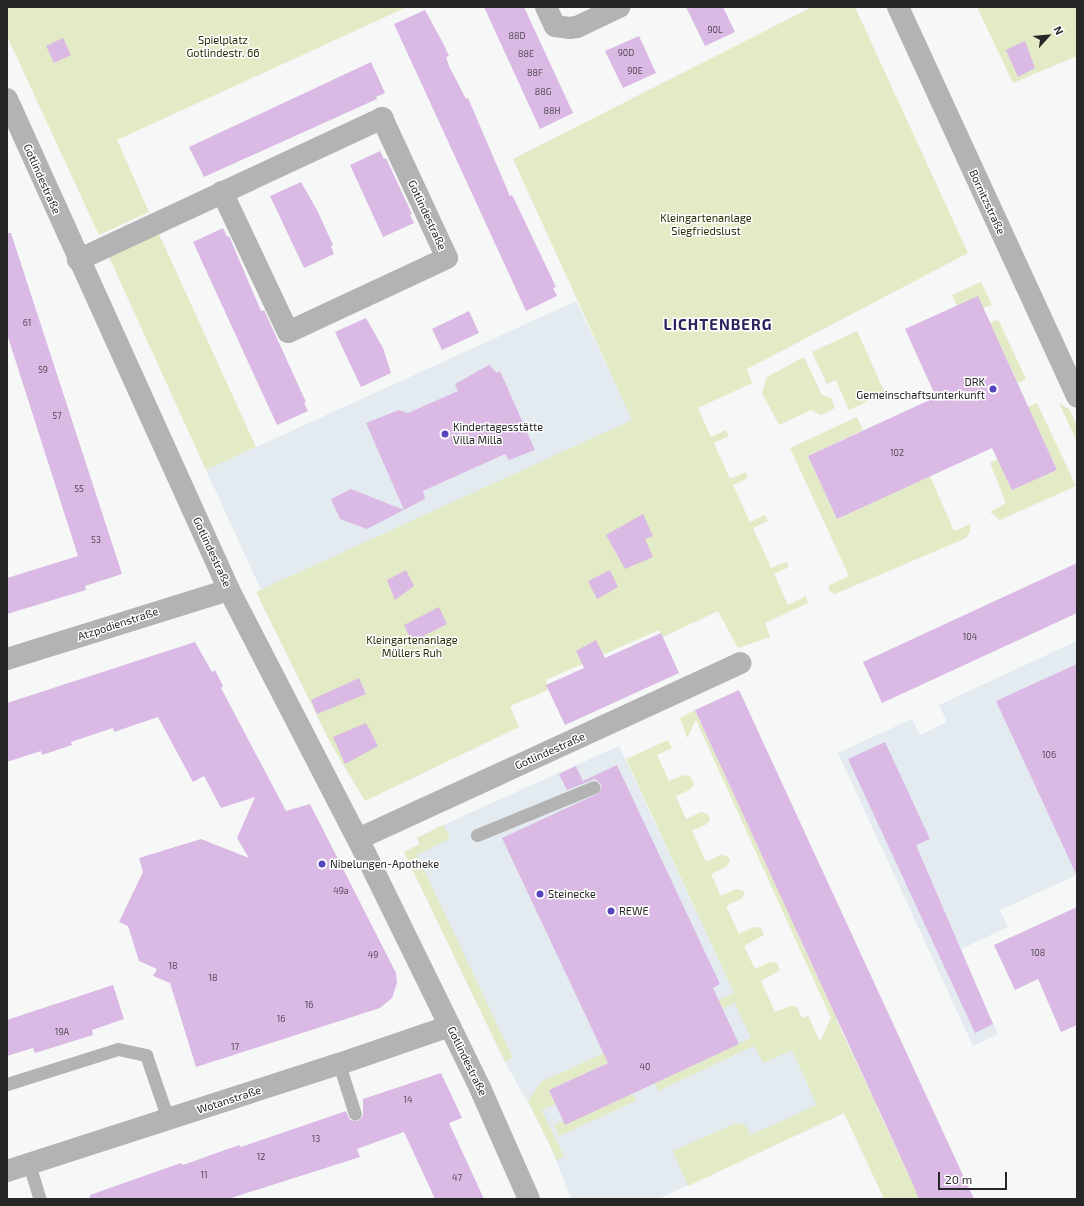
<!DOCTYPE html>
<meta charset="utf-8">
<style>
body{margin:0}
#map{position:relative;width:1084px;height:1206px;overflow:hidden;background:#f6f7f7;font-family:"Exo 2",sans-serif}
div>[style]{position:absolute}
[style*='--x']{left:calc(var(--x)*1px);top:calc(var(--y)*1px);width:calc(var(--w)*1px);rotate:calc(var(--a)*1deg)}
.built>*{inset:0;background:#e3ebf1}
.green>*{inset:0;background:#e2eac6}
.building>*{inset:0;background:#dbb9e5}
.lane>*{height:13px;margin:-6.5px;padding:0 6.5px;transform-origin:6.5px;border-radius:6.5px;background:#b3b3b3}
.street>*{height:22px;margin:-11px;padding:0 11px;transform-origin:11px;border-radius:11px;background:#b3b3b3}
.dots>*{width:11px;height:11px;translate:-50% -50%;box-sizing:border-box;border:2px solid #fff;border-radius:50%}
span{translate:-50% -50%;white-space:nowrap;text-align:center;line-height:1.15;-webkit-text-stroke:3px #fff;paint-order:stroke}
.number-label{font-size:9px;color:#534b56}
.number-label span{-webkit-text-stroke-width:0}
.park-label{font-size:11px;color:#282e05}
.street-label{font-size:11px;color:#262627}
.poi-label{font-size:11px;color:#262627}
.right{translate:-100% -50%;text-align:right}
.left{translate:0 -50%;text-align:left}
.district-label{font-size:15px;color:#29225c;font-weight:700;letter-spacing:1px}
.frame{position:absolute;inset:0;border:8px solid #262627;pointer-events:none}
.north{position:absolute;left:1028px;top:16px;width:40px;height:40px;-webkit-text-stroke:3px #fff;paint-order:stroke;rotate:63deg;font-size:11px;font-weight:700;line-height:16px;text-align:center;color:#262627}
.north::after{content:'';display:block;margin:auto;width:14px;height:18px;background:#262627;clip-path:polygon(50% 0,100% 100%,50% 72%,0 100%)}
.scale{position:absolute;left:938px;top:1172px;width:69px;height:18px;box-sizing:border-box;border:2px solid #262627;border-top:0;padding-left:5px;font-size:12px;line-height:14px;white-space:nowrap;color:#262627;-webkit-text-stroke:3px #fff;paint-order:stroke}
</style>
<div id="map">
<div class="built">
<i style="clip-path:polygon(576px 301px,633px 420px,261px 590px,206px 470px)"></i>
<i style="clip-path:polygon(1077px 641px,1077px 875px,1000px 910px,1008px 927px,959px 950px,998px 1034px,973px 1046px,838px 753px,912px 719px,920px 735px,947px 722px,939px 705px)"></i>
<i style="clip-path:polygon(619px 746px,756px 1040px,808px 1016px,851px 1110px,658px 1199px,571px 1199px,547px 1137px,505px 1062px,404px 852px,420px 844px,417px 838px,443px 825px)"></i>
</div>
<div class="green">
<i style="clip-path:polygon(7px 7px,407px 7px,117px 140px,149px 212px,99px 235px,7px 36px)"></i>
<i style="clip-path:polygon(812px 7px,855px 7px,968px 253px,747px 369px,752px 383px,698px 408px,711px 437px,726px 430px,729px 436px,714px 443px,730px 479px,746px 472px,748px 478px,733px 485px,750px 522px,765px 515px,768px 521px,753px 528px,771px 568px,786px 562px,789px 567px,774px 574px,788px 605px,806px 596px,808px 603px,765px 623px,770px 637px,738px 648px,718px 611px,663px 637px,659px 630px,546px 680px,548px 690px,510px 706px,519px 727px,365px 801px,332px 746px,256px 592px,632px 420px,513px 159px)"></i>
<i style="clip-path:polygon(977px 7px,1077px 7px,1077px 56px,1013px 83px)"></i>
<i style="clip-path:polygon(159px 234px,256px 447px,206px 470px,109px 257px)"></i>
<i style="clip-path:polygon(981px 282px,992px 305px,983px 308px,957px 306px,952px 295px)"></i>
<i style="clip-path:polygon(998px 319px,1026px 379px,1018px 383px,990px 323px)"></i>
<i style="clip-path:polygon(857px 331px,885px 393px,849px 410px,836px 380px,827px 384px,812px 352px)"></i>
<i style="clip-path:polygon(804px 357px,822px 395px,831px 398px,835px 408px,821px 415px,811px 410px,779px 425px,762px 393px,767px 377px)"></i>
<i style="clip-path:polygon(1037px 403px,1076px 486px,1000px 520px,990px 512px,1006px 503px,990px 463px,998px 459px,1012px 490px,1057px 470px,1028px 407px)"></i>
<i style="clip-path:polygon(1059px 403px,1069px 409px,1077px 425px,1077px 442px)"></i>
<i style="clip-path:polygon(857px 417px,863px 430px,808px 456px,837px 519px,930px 476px,954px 531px,970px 524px,970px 532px,966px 538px,835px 594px,830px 592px,828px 586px,849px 576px,790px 448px)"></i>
<i style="clip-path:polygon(695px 710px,792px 921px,802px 931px,797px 933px,832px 1008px,842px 1016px,836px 1019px,872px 1096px,877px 1093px,882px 1103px,876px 1106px,912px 1182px,918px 1180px,919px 1199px,884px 1199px,844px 1113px,688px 1186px,673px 1151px,736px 1123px,746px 1125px,750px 1135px,817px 1105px,792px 1050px,763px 1063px,754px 1046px,658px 1091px,655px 1083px,751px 1038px,735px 1003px,722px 1009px,683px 1017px,734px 993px,626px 759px,668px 740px,672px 748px,657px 755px,669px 781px,684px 775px,690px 776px,694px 784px,691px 789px,676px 796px,686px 819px,701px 812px,708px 814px,710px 819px,707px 824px,692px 831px,706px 862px,721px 855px,727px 856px,730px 861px,726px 867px,711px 874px,721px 896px,736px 889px,743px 891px,745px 894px,741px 899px,726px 906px,739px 934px,754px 927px,761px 928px,764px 935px,744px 946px,755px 969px,770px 962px,777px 963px,780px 970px,761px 981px,775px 1012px,790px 1006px,797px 1007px,802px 1018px,808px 1016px,820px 1042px,831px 1018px,696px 720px,687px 738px,680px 718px)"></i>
<i style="clip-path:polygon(443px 825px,450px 838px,417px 855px,513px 1058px,505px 1062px,404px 852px,420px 844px,417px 838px)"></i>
<i style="clip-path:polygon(630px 1041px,635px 1050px,549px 1090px,555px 1104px,542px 1110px,564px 1156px,557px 1160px,528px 1101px,541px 1082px)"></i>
<i style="clip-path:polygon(632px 1093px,636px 1101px,559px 1136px,554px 1125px,563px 1121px,565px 1124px)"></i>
</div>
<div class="building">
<i style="clip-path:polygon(484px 7px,524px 7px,573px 113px,540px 129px)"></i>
<i style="clip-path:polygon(686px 7px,723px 7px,735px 32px,705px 46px)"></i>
<i style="clip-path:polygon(425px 10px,444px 45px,449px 56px,446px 57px,449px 66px,466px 99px,468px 98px,510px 196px,512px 195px,517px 205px,556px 287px,553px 288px,557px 296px,526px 311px,394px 24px)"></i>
<i style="clip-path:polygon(639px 36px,656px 73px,623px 88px,605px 51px)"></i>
<i style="clip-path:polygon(63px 38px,71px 55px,54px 63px,46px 46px)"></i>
<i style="clip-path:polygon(1025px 41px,1035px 68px,1018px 77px,1006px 50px)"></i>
<i style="clip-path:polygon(371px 62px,385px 93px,376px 97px,377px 99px,204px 177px,189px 147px)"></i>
<i style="clip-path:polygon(380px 151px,384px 159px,386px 158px,412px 214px,410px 215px,414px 223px,383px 237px,350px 165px)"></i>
<i style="clip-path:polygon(301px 182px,317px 210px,333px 245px,331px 246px,334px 254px,304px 268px,270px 196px)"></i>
<i style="clip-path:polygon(223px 228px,227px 237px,229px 236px,261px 311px,264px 310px,306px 402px,304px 403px,308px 411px,277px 425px,193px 242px)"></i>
<i style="clip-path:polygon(7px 233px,11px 233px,122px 574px,85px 586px,86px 590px,7px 614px,7px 578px,78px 556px,7px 334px)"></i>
<i style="clip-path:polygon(978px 296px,1057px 470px,1012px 490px,992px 448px,837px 519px,808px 456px,936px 397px,905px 329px)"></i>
<i style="clip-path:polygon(469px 311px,479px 333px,442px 350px,432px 329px)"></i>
<i style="clip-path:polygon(366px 318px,383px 348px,391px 373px,361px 387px,335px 332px)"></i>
<i style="clip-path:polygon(489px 365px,497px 373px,500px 371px,535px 450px,509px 460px,505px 454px,423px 491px,425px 499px,367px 529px,340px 519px,331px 499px,351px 489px,404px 510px,366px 423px,399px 410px,408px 413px,458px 391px,455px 384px)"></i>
<i style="clip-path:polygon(643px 514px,653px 536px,645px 539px,653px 557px,625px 569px,606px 535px)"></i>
<i style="clip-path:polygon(1077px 563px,1077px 613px,882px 703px,863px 662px)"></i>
<i style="clip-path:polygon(406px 570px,414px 586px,395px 600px,387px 580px)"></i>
<i style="clip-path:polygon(610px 570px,618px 587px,597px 599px,588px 581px)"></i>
<i style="clip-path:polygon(439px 607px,447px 624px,412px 642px,404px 625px)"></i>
<i style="clip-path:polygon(661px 633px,679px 673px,565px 725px,546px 685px,584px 668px,576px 651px,596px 640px,605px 658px)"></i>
<i style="clip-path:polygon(195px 642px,212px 672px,215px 670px,223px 686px,221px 688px,286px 811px,310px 804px,396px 973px,397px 983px,392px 998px,380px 1008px,196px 1067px,170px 983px,153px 976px,157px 969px,139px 961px,128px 926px,119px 922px,143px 872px,139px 858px,201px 839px,249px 858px,237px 838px,255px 797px,221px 808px,204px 776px,193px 782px,158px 717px,114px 732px,113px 728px,71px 742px,72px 745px,42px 755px,41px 751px,7px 762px,7px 703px)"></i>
<i style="clip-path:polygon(1077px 664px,1077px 876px,996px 701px)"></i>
<i style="clip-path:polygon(359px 678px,366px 694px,317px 714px,311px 700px)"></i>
<i style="clip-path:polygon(739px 690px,974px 1199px,919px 1199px,912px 1182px,695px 710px)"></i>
<i style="clip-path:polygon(366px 723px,378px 746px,345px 764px,333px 737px)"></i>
<i style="clip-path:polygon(885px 742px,930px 839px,916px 845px,993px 1024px,975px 1033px,848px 759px)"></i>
<i style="clip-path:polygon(617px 765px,720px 984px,713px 988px,739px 1044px,565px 1125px,549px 1090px,608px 1063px,502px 838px,597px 794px,602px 788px,601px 784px,595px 779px,567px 790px,559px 774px,576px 766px,583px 781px)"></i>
<i style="clip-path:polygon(1077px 907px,1077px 1025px,1061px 1032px,1038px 979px,1015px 990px,994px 945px)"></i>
<i style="clip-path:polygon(113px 985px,124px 1019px,92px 1030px,93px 1035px,35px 1053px,33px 1048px,7px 1056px,7px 1020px)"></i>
<i style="clip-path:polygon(441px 1073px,462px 1118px,449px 1123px,484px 1199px,435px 1199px,404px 1132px,357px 1149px,360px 1157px,228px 1199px,90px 1199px,90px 1195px,158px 1171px,181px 1163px,183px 1165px,239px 1145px,241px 1147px,346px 1111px,350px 1120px,358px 1121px,363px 1116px,363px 1099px)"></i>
</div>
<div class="lane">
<i style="--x:477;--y:835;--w:126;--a:-22.3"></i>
<i style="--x:339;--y:1064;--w:52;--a:72.3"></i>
<i style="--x:7;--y:1084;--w:116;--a:-17.5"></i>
<i style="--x:118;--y:1049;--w:29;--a:12"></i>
<i style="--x:146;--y:1055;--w:68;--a:71"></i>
<i style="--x:29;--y:1164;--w:37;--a:73"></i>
</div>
<div class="street">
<i style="--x:546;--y:7;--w:21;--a:65"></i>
<i style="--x:555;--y:26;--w:14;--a:8"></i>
<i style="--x:569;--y:28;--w:8;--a:-7"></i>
<i style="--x:577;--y:27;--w:47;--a:-25.5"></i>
<i style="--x:898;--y:7;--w:429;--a:65.3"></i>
<i style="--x:7;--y:99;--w:539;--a:65.67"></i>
<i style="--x:229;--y:590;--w:296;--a:62.7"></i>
<i style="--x:365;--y:853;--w:262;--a:63.9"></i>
<i style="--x:480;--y:1088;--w:121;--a:66.2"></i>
<i style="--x:78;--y:260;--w:336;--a:-25"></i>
<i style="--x:382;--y:118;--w:154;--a:65.1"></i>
<i style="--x:447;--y:258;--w:175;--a:155"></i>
<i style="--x:288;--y:332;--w:155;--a:-115.2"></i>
<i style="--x:7;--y:659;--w:232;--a:-17.3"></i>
<i style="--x:358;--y:839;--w:421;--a:-24.7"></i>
<i style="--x:7;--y:1171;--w:349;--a:-17.9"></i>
<i style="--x:339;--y:1064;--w:117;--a:-18.9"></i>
</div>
<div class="dots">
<i style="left:993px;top:389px;background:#5745bd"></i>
<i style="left:445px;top:434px;background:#5745bd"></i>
<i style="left:322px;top:864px;background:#5745bd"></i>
<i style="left:540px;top:894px;background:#5745bd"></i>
<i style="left:611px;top:911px;background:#5745bd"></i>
</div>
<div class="number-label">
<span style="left:715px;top:30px">90L</span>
<span style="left:517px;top:36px">88D</span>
<span style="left:626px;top:53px">90D</span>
<span style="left:526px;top:54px">88E</span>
<span style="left:635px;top:71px">90E</span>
<span style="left:535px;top:73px">88F</span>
<span style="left:543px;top:92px">88G</span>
<span style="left:552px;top:111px">88H</span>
<span style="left:27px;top:323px">61</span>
<span style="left:43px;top:370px">59</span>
<span style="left:57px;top:416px">57</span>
<span style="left:897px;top:453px">102</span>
<span style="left:79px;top:489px">55</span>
<span style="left:96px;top:540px">53</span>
<span style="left:970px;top:637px">104</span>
<span style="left:1049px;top:755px">106</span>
<span style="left:341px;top:891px">49a</span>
<span style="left:1038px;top:953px">108</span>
<span style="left:373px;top:955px">49</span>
<span style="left:173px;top:966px">18</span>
<span style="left:213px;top:978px">18</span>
<span style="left:309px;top:1005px">16</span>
<span style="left:281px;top:1019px">16</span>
<span style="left:62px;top:1032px">19A</span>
<span style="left:235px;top:1047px">17</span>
<span style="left:645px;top:1067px">40</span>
<span style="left:408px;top:1100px">14</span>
<span style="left:316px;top:1139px">13</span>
<span style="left:261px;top:1157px">12</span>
<span style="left:204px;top:1175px">11</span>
<span style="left:457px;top:1178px">47</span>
</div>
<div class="park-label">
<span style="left:223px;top:47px">Spielplatz<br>Gotlindestr. 66</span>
<span style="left:706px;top:225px">Kleingartenanlage<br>Siegfriedslust</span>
<span style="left:412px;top:647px">Kleingartenanlage<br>Müllers Ruh</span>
</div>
<div class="street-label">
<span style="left:42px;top:179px;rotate:66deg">Gotlindestraße</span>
<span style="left:987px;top:202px;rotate:65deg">Bornitzstraße</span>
<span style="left:427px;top:215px;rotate:65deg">Gotlindestraße</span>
<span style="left:212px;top:552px;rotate:65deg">Gotlindestraße</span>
<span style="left:118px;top:624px;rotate:-18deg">Atzpodienstraße</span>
<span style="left:550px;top:751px;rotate:-24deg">Gotlindestraße</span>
<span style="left:467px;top:1061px;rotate:64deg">Gotlindestraße</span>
<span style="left:229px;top:1100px;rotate:-18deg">Wotanstraße</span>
</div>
<div class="poi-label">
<span class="right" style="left:985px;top:389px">DRK<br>Gemeinschaftsunterkunft</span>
<span class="left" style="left:453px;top:434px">Kindertagesstätte<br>Villa Milla</span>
<span class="left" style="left:330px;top:864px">Nibelungen-Apotheke</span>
<span class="left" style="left:548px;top:894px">Steinecke</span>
<span class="left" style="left:619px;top:911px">REWE</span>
</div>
<div class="district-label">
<span style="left:718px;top:325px">LICHTENBERG</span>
</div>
<div class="frame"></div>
<div class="north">N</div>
<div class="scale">20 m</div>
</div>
